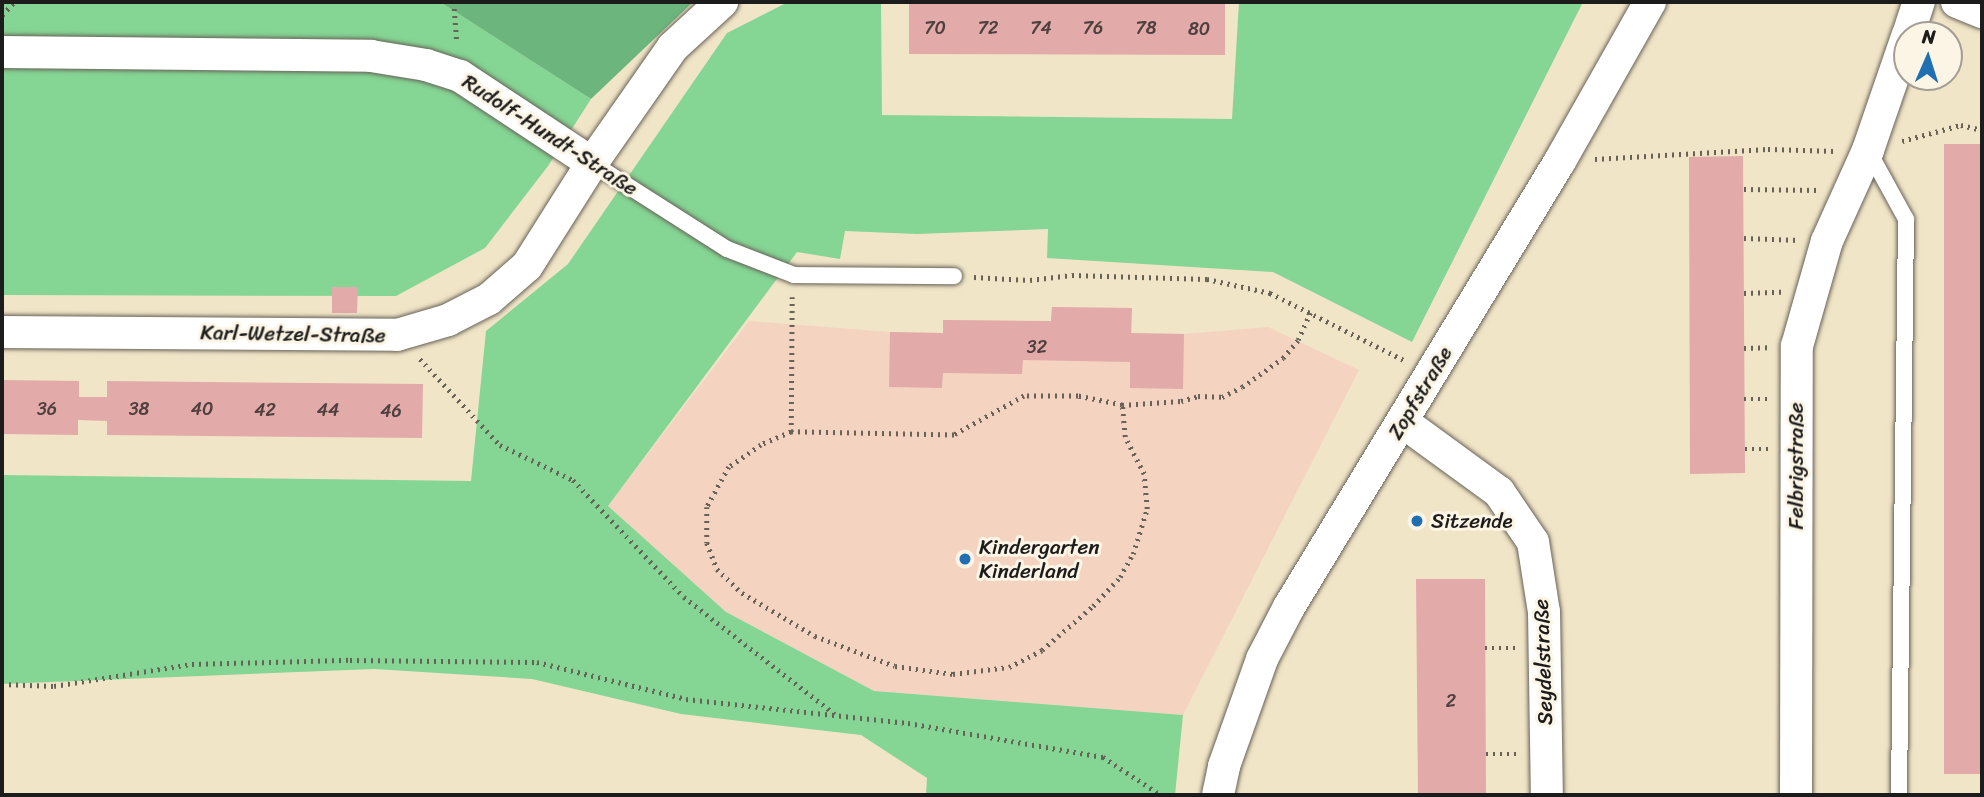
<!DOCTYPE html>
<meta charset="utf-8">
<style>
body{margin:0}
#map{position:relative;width:1984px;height:797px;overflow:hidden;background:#f1e5c7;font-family:Sriracha,sans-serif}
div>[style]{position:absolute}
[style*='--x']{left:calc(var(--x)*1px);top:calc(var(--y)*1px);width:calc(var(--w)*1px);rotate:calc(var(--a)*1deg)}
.built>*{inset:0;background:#f5d3c1}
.green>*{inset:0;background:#85d594}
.forest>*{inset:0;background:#6cb67e}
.building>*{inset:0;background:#e2aaa8}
.path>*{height:4.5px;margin-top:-2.25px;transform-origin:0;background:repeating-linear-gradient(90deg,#676258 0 2px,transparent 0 7px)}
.roads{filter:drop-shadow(0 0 2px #676258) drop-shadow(0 0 2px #676258)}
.service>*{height:16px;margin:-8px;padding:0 8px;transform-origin:8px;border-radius:8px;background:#fff}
.minor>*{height:32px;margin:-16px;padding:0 16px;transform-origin:16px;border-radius:16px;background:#fff}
.dots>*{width:19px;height:19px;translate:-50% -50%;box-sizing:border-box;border:4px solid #fcf5e5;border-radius:50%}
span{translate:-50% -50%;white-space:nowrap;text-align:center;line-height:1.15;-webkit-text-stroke:6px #fcf5e5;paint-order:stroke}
.number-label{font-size:18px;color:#4e403f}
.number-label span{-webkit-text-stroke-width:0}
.street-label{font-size:21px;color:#1c1c1c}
.poi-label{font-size:21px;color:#1c1c1c}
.left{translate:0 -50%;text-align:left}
.frame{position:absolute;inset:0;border:4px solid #1c1c1c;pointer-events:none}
.north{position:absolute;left:1893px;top:21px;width:70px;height:70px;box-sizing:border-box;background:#fcf5e5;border:2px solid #a29e95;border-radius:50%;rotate:3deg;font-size:19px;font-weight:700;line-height:28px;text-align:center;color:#1c1c1c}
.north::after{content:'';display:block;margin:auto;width:24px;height:32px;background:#1f6fb2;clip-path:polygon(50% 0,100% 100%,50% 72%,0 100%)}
</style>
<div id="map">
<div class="built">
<i style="clip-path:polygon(1052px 307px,1132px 308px,1132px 333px,1184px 334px,1268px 327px,1359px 370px,1183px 715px,874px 691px,726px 612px,608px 506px,749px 321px,890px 332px,943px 333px,943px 320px,1051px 321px)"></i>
</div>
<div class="green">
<i style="clip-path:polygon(2px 2px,440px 2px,591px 99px,548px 166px,485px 248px,396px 296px,2px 295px)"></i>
<i style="clip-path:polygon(796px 2px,881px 2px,882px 115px,1232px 119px,1239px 2px,1583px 2px,1412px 342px,1273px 272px,1047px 258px,1048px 229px,917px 234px,845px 231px,840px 259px,797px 252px,608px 506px,726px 612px,874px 691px,1183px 715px,1175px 795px,926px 795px,927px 778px,861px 735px,681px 714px,532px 679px,374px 669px,2px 684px,2px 475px,471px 481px,486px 331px,568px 264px,727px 33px,786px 3px)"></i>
</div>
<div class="forest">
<i style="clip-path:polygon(440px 2px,693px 2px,591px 99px)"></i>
</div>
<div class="building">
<i style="clip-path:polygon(909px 2px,1225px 2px,1225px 55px,909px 54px)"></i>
<i style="clip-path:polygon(1944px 144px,1982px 144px,1982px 774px,1944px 774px)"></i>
<i style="clip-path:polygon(1743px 156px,1745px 473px,1690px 474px,1689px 157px)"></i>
<i style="clip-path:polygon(332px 287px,358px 287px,357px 313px,332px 313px)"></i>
<i style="clip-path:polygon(1052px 307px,1132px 308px,1131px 333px,1184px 334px,1183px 389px,1130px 388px,1130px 362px,1023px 360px,1022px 374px,943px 373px,942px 388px,889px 387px,890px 332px,943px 333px,943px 320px,1051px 321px)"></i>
<i style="clip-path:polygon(2px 380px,79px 381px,79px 397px,107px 397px,107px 381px,423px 384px,422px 438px,107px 435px,107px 421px,78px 420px,78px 435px,2px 434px)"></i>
<i style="clip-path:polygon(1416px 579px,1485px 579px,1486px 795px,1418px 795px)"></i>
</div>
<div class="path">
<i style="--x:454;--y:2;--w:41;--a:85.8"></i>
<i style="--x:2;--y:15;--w:18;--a:-47"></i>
<i style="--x:1902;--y:141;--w:61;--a:-15.2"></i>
<i style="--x:1961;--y:125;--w:22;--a:13"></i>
<i style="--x:1595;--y:159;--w:173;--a:-3.3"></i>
<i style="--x:1768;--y:149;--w:67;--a:1.7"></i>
<i style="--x:1744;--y:189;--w:76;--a:0.8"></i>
<i style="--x:1744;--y:238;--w:55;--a:2.1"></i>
<i style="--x:974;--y:277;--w:56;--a:3.1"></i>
<i style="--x:1030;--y:280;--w:42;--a:-6.8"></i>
<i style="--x:1072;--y:275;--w:135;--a:1.7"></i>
<i style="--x:1207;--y:279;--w:65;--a:12.5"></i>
<i style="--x:1270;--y:293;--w:152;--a:26.6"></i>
<i style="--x:1744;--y:293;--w:38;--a:-2"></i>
<i style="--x:1744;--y:348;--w:24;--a:-2"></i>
<i style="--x:420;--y:359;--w:117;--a:47.1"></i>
<i style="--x:500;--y:445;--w:81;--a:25.6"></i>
<i style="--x:573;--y:480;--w:161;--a:46.5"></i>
<i style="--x:684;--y:597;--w:191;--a:37.8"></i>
<i style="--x:1744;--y:399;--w:24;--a:0"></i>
<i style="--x:1122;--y:405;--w:45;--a:-168.4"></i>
<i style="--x:1078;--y:396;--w:54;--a:180"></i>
<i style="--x:1024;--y:396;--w:80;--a:150.9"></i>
<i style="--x:954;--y:435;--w:163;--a:-178.9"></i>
<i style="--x:791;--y:432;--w:33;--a:157"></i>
<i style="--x:761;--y:445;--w:39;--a:145"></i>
<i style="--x:729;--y:467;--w:46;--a:118.8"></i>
<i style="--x:707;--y:507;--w:36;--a:90"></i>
<i style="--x:707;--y:543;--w:28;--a:69"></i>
<i style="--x:717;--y:569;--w:35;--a:44"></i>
<i style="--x:742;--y:593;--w:85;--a:30.5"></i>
<i style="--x:815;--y:636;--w:85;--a:20.6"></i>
<i style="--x:895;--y:666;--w:59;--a:7.9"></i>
<i style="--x:953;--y:674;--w:56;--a:-7.1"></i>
<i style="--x:1009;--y:667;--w:37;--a:-27"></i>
<i style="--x:1042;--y:650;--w:67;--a:-40.8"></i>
<i style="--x:1093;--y:606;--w:40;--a:-47"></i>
<i style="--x:1120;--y:577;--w:26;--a:-61"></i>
<i style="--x:1133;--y:554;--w:47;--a:-72.7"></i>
<i style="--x:1147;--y:509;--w:35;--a:-95"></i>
<i style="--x:1144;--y:474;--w:42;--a:-117.2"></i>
<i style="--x:1125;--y:437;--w:32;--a:-95"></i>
<i style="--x:1122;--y:405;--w:59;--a:-3.9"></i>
<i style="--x:1181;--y:401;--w:18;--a:-16"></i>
<i style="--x:1198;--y:396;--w:24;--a:2"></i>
<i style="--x:1222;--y:397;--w:22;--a:-27"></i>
<i style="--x:1242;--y:387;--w:50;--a:-35.3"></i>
<i style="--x:1283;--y:358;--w:23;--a:-50"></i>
<i style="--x:1298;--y:340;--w:30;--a:-66"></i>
<i style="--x:791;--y:432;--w:135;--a:-89.6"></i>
<i style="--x:1745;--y:449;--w:23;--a:0"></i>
<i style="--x:1485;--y:648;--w:31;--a:0"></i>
<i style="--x:2;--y:684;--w:52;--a:2.2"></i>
<i style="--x:54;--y:686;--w:140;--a:-9.1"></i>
<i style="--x:192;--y:664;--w:158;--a:-1.5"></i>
<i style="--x:350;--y:660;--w:187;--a:0.6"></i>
<i style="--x:537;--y:662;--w:154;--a:13.9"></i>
<i style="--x:686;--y:699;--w:223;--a:6.2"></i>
<i style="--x:908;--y:723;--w:198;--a:9.9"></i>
<i style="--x:1103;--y:757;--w:69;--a:33.2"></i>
<i style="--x:1486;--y:754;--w:30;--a:0"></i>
</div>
<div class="roads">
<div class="service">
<i style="--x:1868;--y:150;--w:79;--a:61.2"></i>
<i style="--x:1906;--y:219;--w:576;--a:90.7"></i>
<i style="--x:592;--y:163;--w:160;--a:32.5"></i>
<i style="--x:727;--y:249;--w:72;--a:21.2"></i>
<i style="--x:794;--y:275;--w:160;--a:0.4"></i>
</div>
<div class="minor">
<i style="--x:1957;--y:2;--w:27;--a:22"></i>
<i style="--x:1908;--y:35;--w:35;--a:-72"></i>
<i style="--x:2;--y:52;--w:369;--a:0.6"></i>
<i style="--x:371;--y:56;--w:56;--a:9.3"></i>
<i style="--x:426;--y:65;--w:36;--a:18"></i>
<i style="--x:460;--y:76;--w:158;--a:33.4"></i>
<i style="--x:2;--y:332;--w:395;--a:0.4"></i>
<i style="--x:397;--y:335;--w:53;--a:-16.4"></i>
<i style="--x:448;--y:320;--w:46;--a:-27.1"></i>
<i style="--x:489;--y:299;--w:50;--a:-41"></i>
<i style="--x:527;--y:266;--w:122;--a:-57.7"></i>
<i style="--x:592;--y:163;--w:141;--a:-55.1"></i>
<i style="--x:673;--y:47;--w:67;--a:-42.6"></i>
<i style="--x:1403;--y:422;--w:119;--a:36.1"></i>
<i style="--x:1499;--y:492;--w:60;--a:55.8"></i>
<i style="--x:1533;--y:542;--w:71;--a:81.1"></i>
<i style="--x:1544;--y:612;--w:183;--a:89.1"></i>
<i style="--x:1218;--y:795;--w:30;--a:-78"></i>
<i style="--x:1224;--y:766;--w:114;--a:-70.4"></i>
<i style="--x:1262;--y:659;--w:59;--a:-62.6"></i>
<i style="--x:1289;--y:607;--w:522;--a:-58.72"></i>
<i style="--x:1560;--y:161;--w:183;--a:-60.5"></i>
<i style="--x:1796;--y:795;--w:449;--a:-89.9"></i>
<i style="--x:1797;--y:346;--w:109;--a:-74.1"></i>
<i style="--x:1827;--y:241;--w:100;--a:-65.7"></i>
<i style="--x:1868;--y:150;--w:120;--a:-71"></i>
</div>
</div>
<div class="dots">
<i style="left:1417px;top:521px;background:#1f6fb2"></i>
<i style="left:965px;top:559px;background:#1f6fb2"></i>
</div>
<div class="number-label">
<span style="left:935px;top:28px">70</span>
<span style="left:988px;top:28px">72</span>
<span style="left:1041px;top:28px">74</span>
<span style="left:1093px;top:28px">76</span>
<span style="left:1146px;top:28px">78</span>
<span style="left:1199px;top:29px">80</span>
<span style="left:1037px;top:347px">32</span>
<span style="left:47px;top:409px">36</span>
<span style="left:139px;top:409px">38</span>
<span style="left:202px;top:409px">40</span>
<span style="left:265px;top:410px">42</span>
<span style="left:328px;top:410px">44</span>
<span style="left:391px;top:411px">46</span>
<span style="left:1451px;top:701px">2</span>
</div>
<div class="street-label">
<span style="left:550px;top:135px;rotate:33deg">Rudolf-Hundt-Straße</span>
<span style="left:293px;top:334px;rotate:1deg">Karl-Wetzel-Straße</span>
<span style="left:1420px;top:393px;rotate:-59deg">Zopfstraße</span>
<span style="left:1796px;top:466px;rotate:-90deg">Felbrigstraße</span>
<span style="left:1543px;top:662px;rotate:-92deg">Seydelstraße</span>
</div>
<div class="poi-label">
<span class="left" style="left:1431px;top:521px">Sitzende</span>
<span class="left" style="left:979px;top:559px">Kindergarten<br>Kinderland</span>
</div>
<div class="frame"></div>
<div class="north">N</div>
</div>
